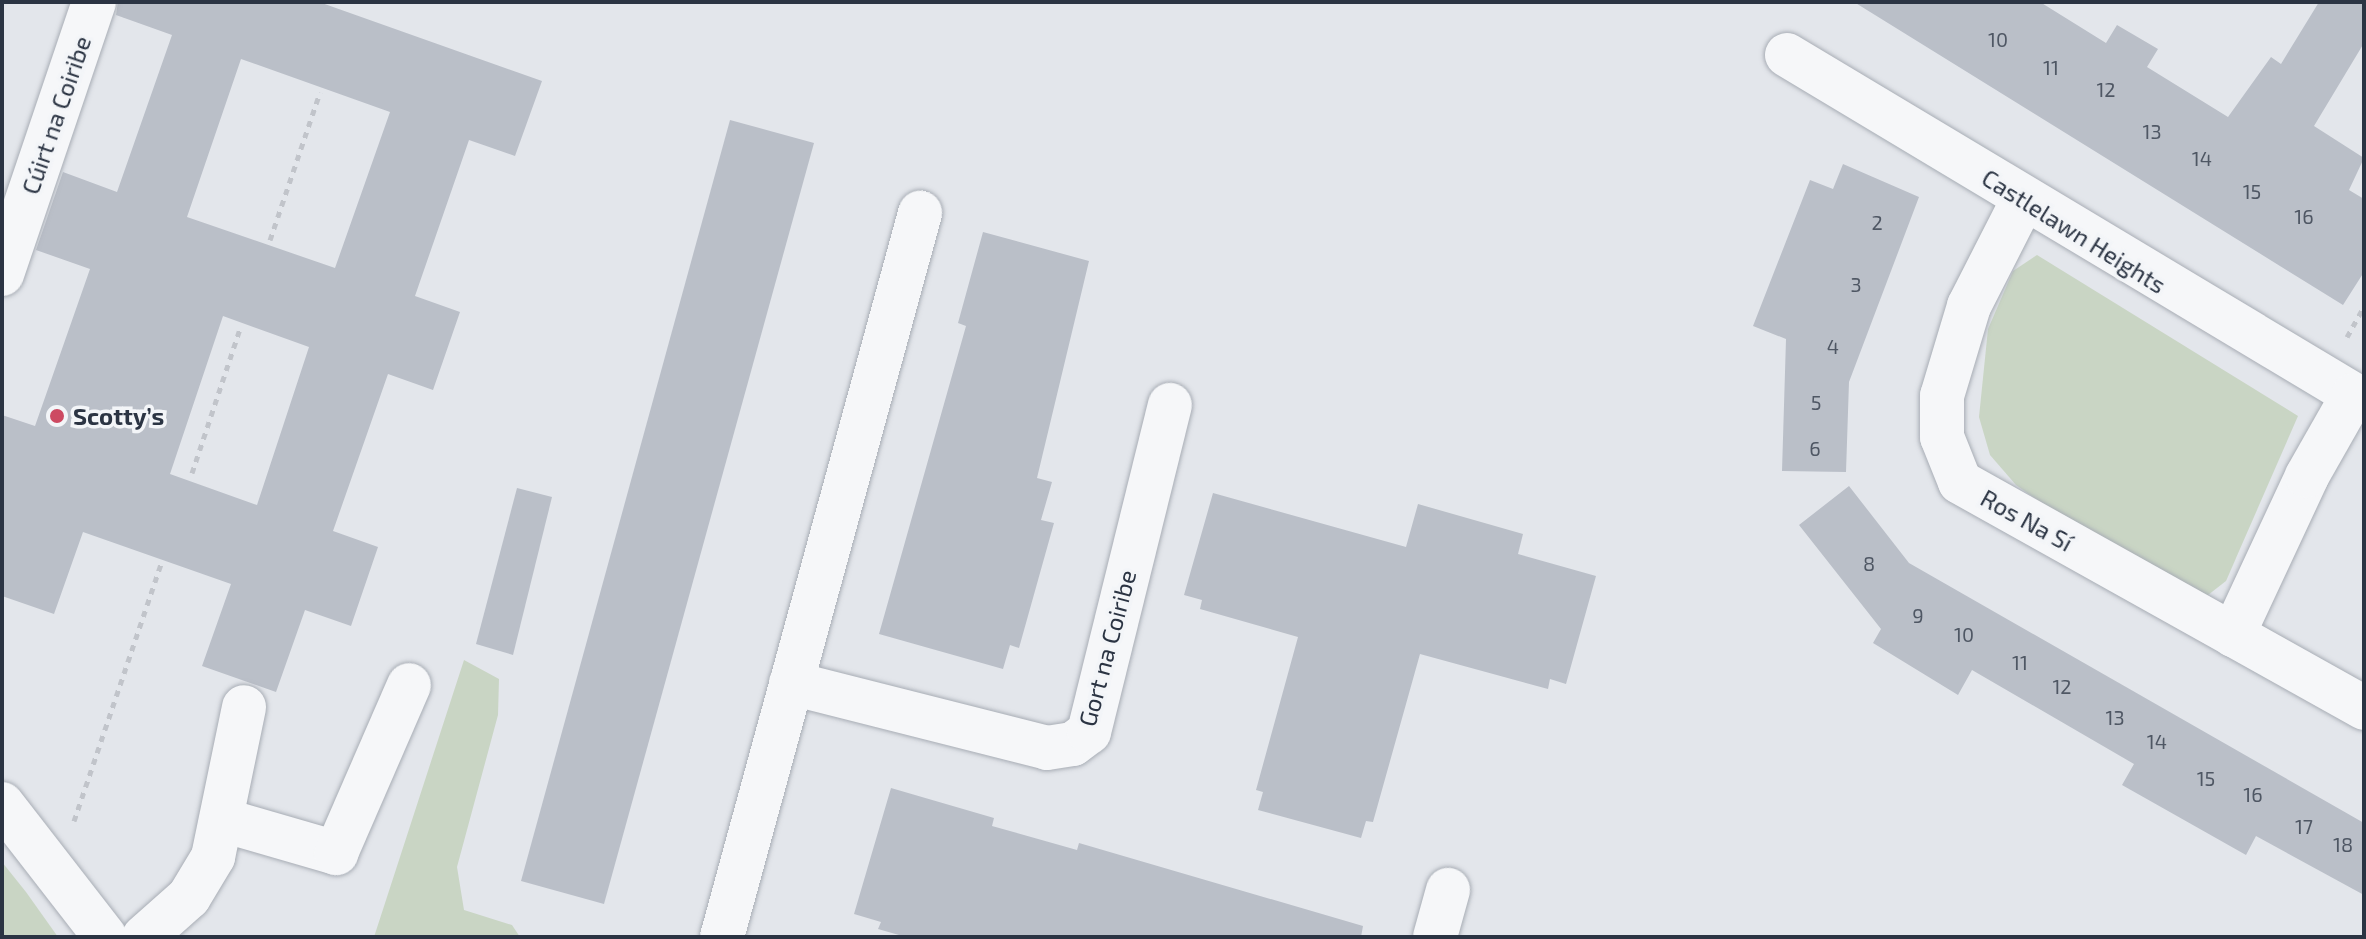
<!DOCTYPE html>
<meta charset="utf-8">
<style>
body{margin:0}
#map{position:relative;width:2366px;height:939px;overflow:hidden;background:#e3e6eb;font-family:"Exo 2",sans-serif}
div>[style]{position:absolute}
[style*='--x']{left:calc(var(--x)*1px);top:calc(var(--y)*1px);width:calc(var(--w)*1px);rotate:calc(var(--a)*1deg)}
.green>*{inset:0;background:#c9d5c4}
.building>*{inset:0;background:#babfc8}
.path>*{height:5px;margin-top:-2.5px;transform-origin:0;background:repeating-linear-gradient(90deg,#c1c4ca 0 6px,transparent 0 12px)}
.roads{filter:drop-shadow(0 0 2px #a8adb5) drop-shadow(0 0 2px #a8adb5)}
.minor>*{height:44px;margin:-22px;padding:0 22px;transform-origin:22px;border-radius:22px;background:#f6f7f9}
.dots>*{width:22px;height:22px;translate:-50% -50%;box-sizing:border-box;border:4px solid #f3f5f8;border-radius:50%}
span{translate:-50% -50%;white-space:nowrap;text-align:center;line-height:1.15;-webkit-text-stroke:7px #f3f5f8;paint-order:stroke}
.number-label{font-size:20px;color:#4f5764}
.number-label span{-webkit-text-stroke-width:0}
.street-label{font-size:24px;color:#2b3443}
.poi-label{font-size:24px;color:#2b3443;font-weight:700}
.left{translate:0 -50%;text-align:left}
.frame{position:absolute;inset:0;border:4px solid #2b3443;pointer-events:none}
</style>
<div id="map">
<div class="green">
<i style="clip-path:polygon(2037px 255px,2298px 416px,2226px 581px,2208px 595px,2192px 593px,2063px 518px,2016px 485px,1990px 455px,1979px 417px,1988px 329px,2013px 271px)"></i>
<i style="clip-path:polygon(464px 660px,499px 679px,498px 715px,457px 867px,464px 910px,512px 925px,520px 937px,374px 937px)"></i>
<i style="clip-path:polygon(2px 862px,26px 892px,58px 937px,2px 937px)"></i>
</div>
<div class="building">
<i style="clip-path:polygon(evenodd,118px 2px,319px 2px,542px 81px,515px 156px,469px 140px,415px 296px,460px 312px,433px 390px,388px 374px,333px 531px,378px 547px,351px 626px,305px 610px,276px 692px,202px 666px,231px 584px,83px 532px,54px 614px,2px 596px,2px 415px,35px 426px,90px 269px,36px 250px,63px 172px,117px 192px,172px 35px,116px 15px,118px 2px,241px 59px,390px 112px,335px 268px,187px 217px,241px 59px,118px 2px,223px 316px,309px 347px,257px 505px,170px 474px,223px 316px)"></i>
<i style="clip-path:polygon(1854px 2px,2040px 2px,2106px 43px,2117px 25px,2158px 49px,2147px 67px,2228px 117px,2271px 57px,2281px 64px,2319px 2px,2364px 2px,2364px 43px,2314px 126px,2364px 158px,2349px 190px,2364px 199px,2364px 272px,2343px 305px)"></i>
<i style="clip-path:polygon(730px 120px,814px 143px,604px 904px,521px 881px)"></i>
<i style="clip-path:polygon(1843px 164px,1919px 197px,1849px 382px,1846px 472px,1782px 471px,1786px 339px,1753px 326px,1810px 180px,1833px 189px)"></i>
<i style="clip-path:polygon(983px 232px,1089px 261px,1037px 478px,1052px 482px,1041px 520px,1054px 523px,1019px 648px,1010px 645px,1003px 669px,879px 634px,966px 326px,958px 323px)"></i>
<i style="clip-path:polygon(1849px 486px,1909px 563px,2364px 823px,2364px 895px,2256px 836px,2246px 855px,2122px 785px,2134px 764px,1972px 670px,1958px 695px,1873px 643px,1881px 629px,1799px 525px)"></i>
<i style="clip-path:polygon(517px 488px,552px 497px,513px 655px,476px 644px)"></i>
<i style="clip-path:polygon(1213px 493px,1406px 547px,1418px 504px,1523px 534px,1518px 554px,1596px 576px,1566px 684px,1550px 679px,1548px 689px,1420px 654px,1373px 822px,1366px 821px,1361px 838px,1258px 810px,1263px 792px,1256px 790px,1298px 637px,1200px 609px,1202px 600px,1184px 595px)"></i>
<i style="clip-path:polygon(891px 788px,994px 818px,992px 826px,1077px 850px,1079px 843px,1363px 926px,1361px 937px,906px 937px,878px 929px,881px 922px,854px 914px)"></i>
</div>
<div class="path">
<i style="--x:270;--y:240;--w:156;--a:-71.3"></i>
<i style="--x:2347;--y:337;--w:35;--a:-61"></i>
<i style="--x:192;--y:473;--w:152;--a:-71.6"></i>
<i style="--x:74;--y:821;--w:271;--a:-71.3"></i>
</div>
<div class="roads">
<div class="minor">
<i style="--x:1787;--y:55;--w:673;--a:30.95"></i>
<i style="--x:2023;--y:200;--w:119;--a:117"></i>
<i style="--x:1969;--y:306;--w:94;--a:106.7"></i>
<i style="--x:1942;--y:396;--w:41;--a:90"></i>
<i style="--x:1942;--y:437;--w:48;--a:68.2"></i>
<i style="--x:1960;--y:482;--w:463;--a:29.2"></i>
<i style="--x:2;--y:274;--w:287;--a:-71.3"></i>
<i style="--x:2233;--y:635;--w:175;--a:-65"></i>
<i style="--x:2307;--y:476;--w:93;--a:-60.4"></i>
<i style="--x:791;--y:683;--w:264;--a:14.2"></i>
<i style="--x:1047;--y:748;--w:26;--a:-9"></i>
<i style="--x:1073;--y:744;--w:20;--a:-37"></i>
<i style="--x:1089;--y:732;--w:337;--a:-76.1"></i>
<i style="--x:2;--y:804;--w:168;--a:52.2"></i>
<i style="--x:226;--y:821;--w:115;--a:16.2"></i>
<i style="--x:336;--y:853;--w:183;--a:-66.5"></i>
<i style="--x:144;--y:937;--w:60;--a:-41.6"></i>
<i style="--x:189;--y:897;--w:47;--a:-59"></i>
<i style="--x:213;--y:857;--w:153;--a:-78.3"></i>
<i style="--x:722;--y:937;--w:751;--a:-74.7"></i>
<i style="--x:1435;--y:937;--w:49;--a:-74.5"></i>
</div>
</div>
<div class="dots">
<i style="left:57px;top:416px;background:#cd4a62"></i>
</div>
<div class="number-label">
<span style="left:1998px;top:39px">10</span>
<span style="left:2051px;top:67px">11</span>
<span style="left:2106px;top:89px">12</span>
<span style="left:2152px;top:131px">13</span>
<span style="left:2202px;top:158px">14</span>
<span style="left:2252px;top:191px">15</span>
<span style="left:2304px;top:216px">16</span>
<span style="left:1877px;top:222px">2</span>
<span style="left:1856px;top:284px">3</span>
<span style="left:1833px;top:346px">4</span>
<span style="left:1816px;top:402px">5</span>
<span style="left:1815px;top:448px">6</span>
<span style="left:1869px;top:563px">8</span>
<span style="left:1918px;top:615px">9</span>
<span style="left:1964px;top:634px">10</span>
<span style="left:2020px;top:662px">11</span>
<span style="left:2062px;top:686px">12</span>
<span style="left:2115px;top:717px">13</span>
<span style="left:2157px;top:741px">14</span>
<span style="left:2206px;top:778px">15</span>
<span style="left:2253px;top:794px">16</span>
<span style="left:2304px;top:826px">17</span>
<span style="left:2343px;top:844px">18</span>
</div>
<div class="street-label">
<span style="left:56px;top:115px;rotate:-71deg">Cúirt na Coiribe</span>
<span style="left:2074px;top:231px;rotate:32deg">Castlelawn Heights</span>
<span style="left:2027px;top:520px;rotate:29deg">Ros Na Sí</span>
<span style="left:1107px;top:648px;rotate:-75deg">Gort na Coiribe</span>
</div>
<div class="poi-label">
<span class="left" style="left:73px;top:416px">Scotty’s</span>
</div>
<div class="frame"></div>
</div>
